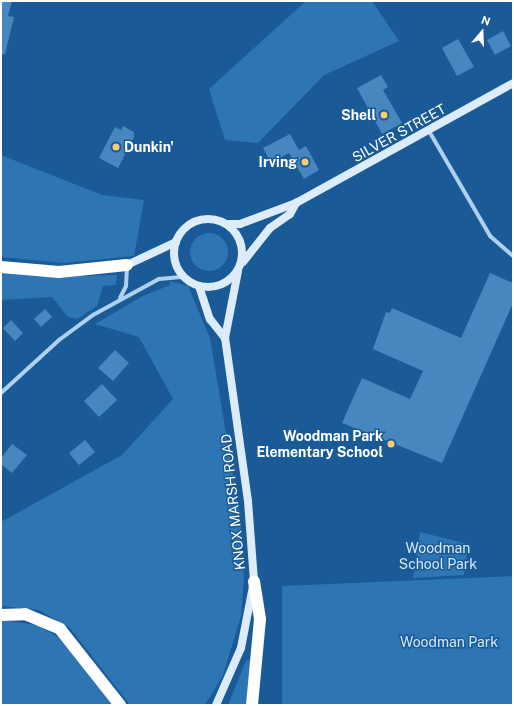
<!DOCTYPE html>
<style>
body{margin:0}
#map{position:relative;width:514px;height:706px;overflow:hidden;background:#1a5b97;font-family:"Public Sans",sans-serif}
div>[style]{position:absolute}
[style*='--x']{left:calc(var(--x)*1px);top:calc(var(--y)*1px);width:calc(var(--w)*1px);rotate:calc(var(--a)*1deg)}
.green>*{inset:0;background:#2e75b4}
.round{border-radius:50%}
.building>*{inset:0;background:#4787bf}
.minor>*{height:4px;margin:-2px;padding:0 2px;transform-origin:2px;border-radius:2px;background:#aed1f0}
.secondary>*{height:8px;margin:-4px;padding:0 4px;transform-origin:4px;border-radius:4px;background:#dcecfb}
.secondary>.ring{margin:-4px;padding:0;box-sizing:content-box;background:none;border:8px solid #dcecfb;border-radius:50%}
.motorway>*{height:12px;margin:-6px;padding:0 6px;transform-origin:6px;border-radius:6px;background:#fff}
.dots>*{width:11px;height:11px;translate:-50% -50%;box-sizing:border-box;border:2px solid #1a5b97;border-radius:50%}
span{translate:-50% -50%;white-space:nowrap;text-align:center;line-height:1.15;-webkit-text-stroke:3px #1a5b97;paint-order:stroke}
.poi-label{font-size:14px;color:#fff;font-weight:700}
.right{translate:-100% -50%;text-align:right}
.left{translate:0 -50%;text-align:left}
.street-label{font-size:14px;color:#fff}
.park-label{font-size:14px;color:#d5e9fb}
.frame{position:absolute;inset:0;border:2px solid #fff;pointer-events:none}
.north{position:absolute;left:462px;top:12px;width:40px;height:40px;-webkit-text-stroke:3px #1a5b97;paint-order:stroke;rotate:19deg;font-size:11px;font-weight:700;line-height:16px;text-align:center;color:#fff}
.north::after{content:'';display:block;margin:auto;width:14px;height:18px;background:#fff;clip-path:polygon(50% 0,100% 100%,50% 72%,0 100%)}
</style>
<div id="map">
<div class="green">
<i style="clip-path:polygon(306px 1px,372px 1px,399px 41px,324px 75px,258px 143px,225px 140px,209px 89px)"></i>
<i style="clip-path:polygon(1px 155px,102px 195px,144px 200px,134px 256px,63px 263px,1px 257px)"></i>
<i class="round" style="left:190px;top:233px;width:38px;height:38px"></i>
<i style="clip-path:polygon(1px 273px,43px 277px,117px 275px,116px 285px,103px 286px,97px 306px,77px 319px,68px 317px,52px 297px,1px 300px)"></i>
<i style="clip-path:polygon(169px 281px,188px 286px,210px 338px,240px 516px,244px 578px,241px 616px,223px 675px,205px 705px,130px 705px,70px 628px,39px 610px,1px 606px,1px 522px,122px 455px,173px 399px,139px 337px,95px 324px,143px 296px,170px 285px)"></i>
<i style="clip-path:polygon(420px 532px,468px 544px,464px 575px,413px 578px)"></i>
<i style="clip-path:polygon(513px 576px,513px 705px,282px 705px,282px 586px)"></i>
<i style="clip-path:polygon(1px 620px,37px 625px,63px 640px,113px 705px,1px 705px)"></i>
<i style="clip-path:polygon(252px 659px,248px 705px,228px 705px,246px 661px)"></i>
</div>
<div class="building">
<i style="clip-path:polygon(1px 1px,12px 1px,8px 16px,14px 17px,5px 54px,1px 54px)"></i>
<i style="clip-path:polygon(503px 31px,511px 46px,495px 55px,487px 40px)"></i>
<i style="clip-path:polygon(458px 39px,474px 67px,457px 76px,442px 48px)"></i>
<i style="clip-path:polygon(381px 75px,388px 87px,383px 90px,402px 123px,382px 134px,357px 88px)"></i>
<i style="clip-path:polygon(123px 126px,134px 132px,134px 137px,118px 168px,99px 158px,115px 127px,121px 130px)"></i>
<i style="clip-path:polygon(290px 134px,299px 150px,306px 146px,319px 170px,304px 179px,289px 153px,271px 163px,263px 148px)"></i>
<i style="clip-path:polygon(490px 273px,513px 283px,513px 303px,442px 463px,342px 423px,362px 378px,410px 399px,423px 371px,373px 349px,386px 312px,390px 313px,392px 308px,461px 338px)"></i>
<i style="clip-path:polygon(45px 309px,52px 317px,41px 327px,34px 319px)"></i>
<i style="clip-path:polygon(11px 320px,23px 333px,15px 341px,3px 328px)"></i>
<i style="clip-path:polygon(115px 350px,129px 363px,113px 381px,98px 368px)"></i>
<i style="clip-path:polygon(102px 384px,117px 400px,99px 417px,84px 401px)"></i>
<i style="clip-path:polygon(85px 440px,95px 452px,79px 465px,69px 453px)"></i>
<i style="clip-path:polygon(12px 444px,27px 455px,12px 473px,1px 464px,1px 458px)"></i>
</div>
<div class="minor">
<i style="--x:429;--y:131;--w:121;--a:59.8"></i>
<i style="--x:490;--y:236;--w:30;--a:41"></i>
<i style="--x:120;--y:298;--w:13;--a:-63"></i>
<i style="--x:126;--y:286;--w:20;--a:-87"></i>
<i style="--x:1;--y:393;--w:79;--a:-42.4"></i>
<i style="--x:59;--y:340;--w:42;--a:-36.3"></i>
<i style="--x:93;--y:315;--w:75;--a:-28.6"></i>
<i style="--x:159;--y:279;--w:25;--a:-5"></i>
</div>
<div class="secondary">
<i class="ring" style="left:174px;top:219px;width:60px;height:60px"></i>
<i style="--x:228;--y:224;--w:12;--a:0"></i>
<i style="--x:240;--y:224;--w:60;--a:-20.6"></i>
<i style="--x:296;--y:203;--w:248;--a:-28.9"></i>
<i style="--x:243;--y:262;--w:43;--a:-51.5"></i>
<i style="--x:270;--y:228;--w:24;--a:-35"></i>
<i style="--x:290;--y:214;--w:13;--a:-61"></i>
<i style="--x:127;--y:265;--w:54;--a:-25.1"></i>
<i style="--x:199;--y:286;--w:35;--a:72"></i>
<i style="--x:210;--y:319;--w:24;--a:52"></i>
<i style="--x:216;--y:705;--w:62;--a:-66.3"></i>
<i style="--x:241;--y:648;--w:68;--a:-79"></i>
<i style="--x:254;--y:581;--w:80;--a:-94.3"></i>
<i style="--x:248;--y:501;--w:165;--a:-98"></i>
<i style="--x:225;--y:338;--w:68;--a:-79"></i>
</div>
<div class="motorway">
<i style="--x:1;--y:267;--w:58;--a:4.9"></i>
<i style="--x:59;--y:272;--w:68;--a:-5.9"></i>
<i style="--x:1;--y:615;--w:24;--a:-2"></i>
<i style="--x:25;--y:614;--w:38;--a:23"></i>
<i style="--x:60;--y:629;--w:97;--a:51.7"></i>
<i style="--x:252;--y:705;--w:86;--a:-84.7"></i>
<i style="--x:260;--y:619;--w:38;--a:-99"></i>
</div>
<div class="dots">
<i style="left:384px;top:115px;background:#ffc96d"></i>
<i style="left:116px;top:147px;background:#ffc96d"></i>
<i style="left:305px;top:162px;background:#ffc96d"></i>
<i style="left:391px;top:444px;background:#ffc96d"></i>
</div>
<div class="poi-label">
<span class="right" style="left:376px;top:115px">Shell</span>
<span class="left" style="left:124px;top:147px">Dunkin'</span>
<span class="right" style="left:297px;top:162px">Irving</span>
<span class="right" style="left:383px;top:444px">Woodman Park<br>Elementary School</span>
</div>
<div class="street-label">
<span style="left:399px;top:133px;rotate:-29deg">SILVER STREET</span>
<span style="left:233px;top:502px;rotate:-96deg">KNOX MARSH ROAD</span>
</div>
<div class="park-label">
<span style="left:438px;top:556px">Woodman<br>School Park</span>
<span style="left:449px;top:642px">Woodman Park</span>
</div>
<div class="frame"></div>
<div class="north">N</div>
</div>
